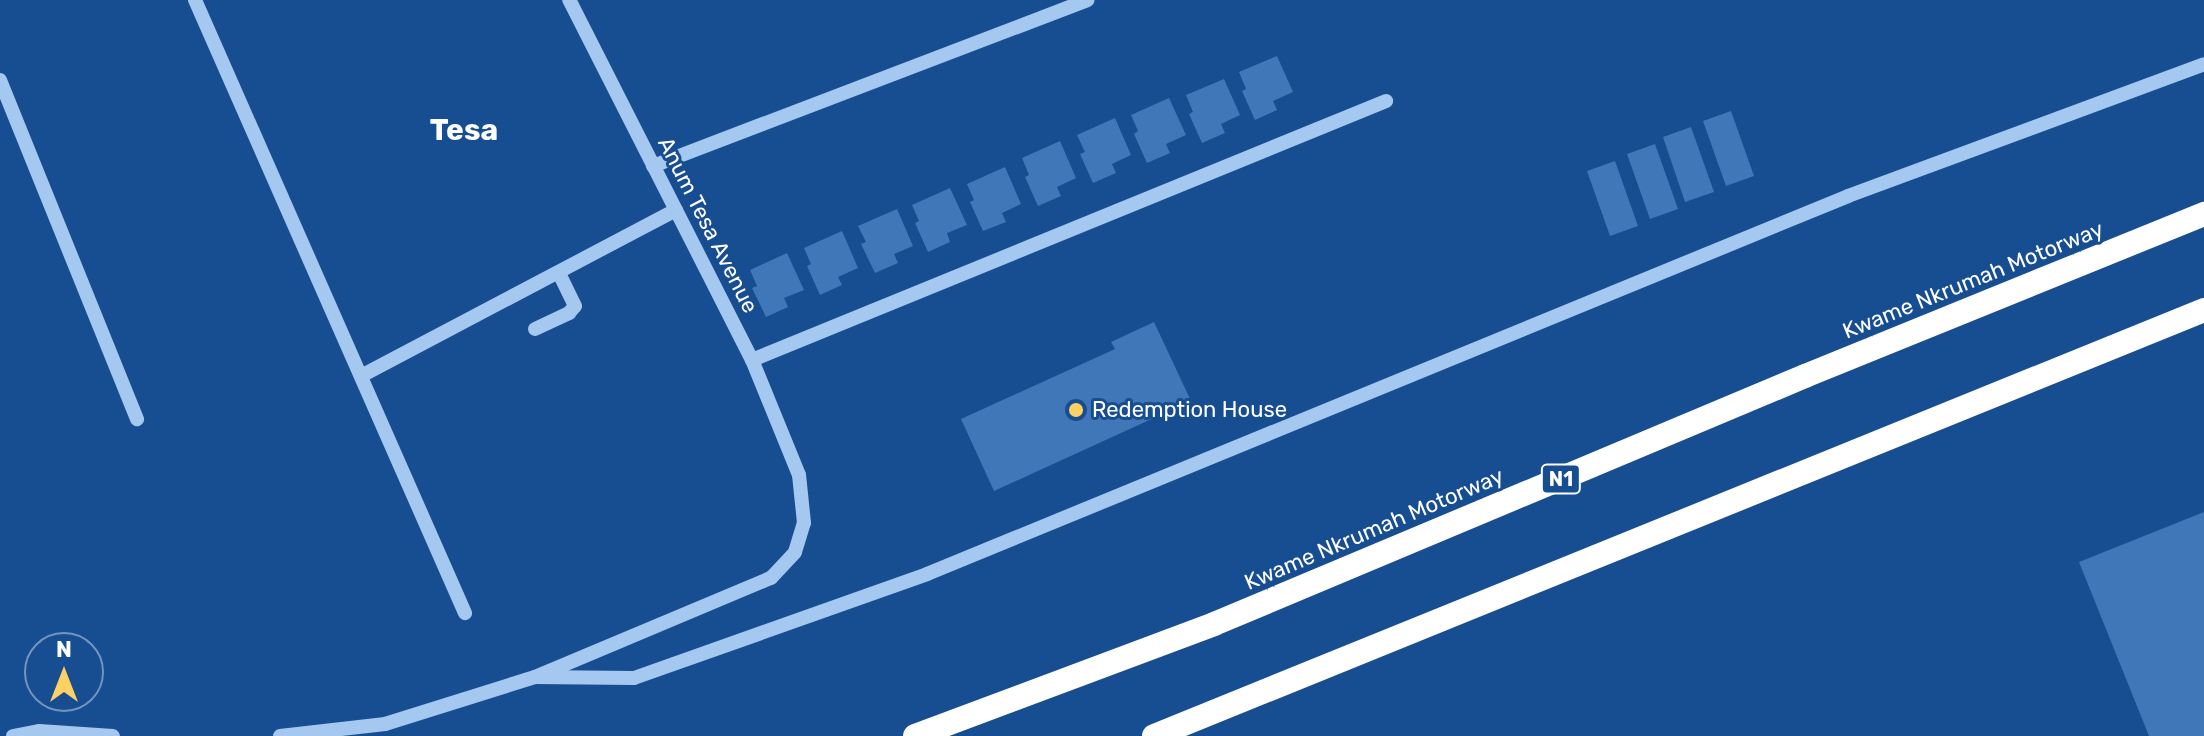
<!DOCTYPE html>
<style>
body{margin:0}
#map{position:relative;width:2204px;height:736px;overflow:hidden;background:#174d91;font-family:Rubik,sans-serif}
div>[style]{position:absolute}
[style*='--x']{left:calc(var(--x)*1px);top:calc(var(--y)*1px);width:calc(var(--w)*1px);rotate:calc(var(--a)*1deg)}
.building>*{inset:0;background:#4077b9}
.minor>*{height:14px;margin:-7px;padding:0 7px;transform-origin:7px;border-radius:7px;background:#a5c8f0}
.highway>*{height:24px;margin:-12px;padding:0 12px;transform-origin:12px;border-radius:12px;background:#fff}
.dots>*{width:22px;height:22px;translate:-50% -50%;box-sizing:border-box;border:4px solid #174d91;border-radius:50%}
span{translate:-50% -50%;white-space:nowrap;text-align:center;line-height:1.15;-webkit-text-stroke:6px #174d91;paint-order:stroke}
.shield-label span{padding:2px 6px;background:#174d91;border:2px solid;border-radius:6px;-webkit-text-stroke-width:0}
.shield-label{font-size:20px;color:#fff;font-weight:700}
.street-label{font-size:22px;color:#fff}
.poi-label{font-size:22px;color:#fff}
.left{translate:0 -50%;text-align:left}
.district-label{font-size:30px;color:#fff;font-weight:700}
.north{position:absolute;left:24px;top:632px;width:80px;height:80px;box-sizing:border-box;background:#174d91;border:2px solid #7494bd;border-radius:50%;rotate:0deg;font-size:22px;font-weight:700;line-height:32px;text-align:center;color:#fff}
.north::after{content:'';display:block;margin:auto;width:28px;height:36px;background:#ffd164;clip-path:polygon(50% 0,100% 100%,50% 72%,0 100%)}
</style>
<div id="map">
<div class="building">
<i style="clip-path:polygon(1277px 56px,1293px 92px,1273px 101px,1277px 110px,1255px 120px,1242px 91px,1246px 89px,1239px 72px)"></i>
<i style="clip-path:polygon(1224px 79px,1240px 115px,1221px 124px,1225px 133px,1202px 143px,1189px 114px,1193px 112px,1186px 95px)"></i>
<i style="clip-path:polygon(1169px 98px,1186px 135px,1166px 144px,1170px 153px,1147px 163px,1134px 134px,1138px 131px,1131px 115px)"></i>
<i style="clip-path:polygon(1731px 111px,1754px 176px,1726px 186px,1703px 121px)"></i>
<i style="clip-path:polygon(1115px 118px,1131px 155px,1112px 164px,1116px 173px,1093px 183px,1080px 154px,1085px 152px,1077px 135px)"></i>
<i style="clip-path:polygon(1691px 127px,1714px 192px,1685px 202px,1663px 137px)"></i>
<i style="clip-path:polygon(1060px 141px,1076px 178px,1057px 187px,1061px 196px,1038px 206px,1025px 177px,1029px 175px,1022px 158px)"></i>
<i style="clip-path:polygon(1655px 144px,1678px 209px,1650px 219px,1627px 154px)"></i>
<i style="clip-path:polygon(1615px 161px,1638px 226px,1610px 236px,1587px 171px)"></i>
<i style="clip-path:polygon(1005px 167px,1021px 204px,1002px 213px,1006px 222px,983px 231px,970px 202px,974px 200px,967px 184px)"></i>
<i style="clip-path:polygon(950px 188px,967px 225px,947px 233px,950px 242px,928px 252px,915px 223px,919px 221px,912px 205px)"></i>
<i style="clip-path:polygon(897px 209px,913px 246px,894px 254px,898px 263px,875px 273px,861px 244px,866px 242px,858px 226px)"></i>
<i style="clip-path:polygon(842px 231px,858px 268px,838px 277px,842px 285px,820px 295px,807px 266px,811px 264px,804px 248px)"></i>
<i style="clip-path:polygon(787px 253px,804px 290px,784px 298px,788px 307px,766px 317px,752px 288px,757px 286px,750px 270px)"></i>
<i style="clip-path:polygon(1154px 322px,1191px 401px,994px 491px,961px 419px,1115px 349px,1111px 342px)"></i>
<i style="clip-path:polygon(2204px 512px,2204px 736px,2149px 736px,2079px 562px)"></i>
</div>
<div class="minor">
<i style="--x:195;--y:0;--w:670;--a:66.23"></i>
<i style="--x:0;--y:80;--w:366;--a:68"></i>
<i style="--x:653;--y:166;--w:465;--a:-20.9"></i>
<i style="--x:535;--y:329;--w:38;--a:-25"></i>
<i style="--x:569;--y:313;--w:9;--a:-49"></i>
<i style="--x:575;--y:306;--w:37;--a:-116"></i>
<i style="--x:752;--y:360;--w:685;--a:-22.22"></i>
<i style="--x:361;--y:376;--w:356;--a:-27.8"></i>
<i style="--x:535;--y:677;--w:99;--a:0.6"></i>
<i style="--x:634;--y:678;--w:311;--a:-19.5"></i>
<i style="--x:927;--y:574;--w:996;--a:-22.31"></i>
<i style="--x:1848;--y:196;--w:380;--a:-20.3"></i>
<i style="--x:13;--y:736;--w:26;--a:-11"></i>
<i style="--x:39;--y:731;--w:74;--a:3.9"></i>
<i style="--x:280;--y:736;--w:106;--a:-6.5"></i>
<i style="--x:385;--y:724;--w:157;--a:-17.4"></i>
<i style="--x:535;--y:677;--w:256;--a:-22.8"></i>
<i style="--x:771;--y:578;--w:35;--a:-47"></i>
<i style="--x:795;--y:552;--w:30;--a:-73"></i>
<i style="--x:804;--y:523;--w:48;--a:-95.9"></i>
<i style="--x:799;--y:475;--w:124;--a:-112.2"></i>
<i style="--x:752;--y:360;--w:404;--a:-116.9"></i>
</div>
<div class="highway">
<i style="--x:915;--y:736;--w:319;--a:-20.5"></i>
<i style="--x:1214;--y:624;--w:641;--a:-22.76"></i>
<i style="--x:1805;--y:376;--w:431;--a:-22.1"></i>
<i style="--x:1154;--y:736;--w:1133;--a:-22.08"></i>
</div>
<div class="dots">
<i style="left:1076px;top:410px;background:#ffd164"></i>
</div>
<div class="shield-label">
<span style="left:1561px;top:479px">N1</span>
</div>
<div class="street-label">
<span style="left:708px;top:225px;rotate:63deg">Anum Tesa Avenue</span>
<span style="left:1973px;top:280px;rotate:-22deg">Kwame Nkrumah Motorway</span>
<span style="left:1374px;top:529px;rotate:-23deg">Kwame Nkrumah Motorway</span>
</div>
<div class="poi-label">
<span class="left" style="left:1092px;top:410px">Redemption House</span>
</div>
<div class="district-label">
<span style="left:464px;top:130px">Tesa</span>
</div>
<div class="north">N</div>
</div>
